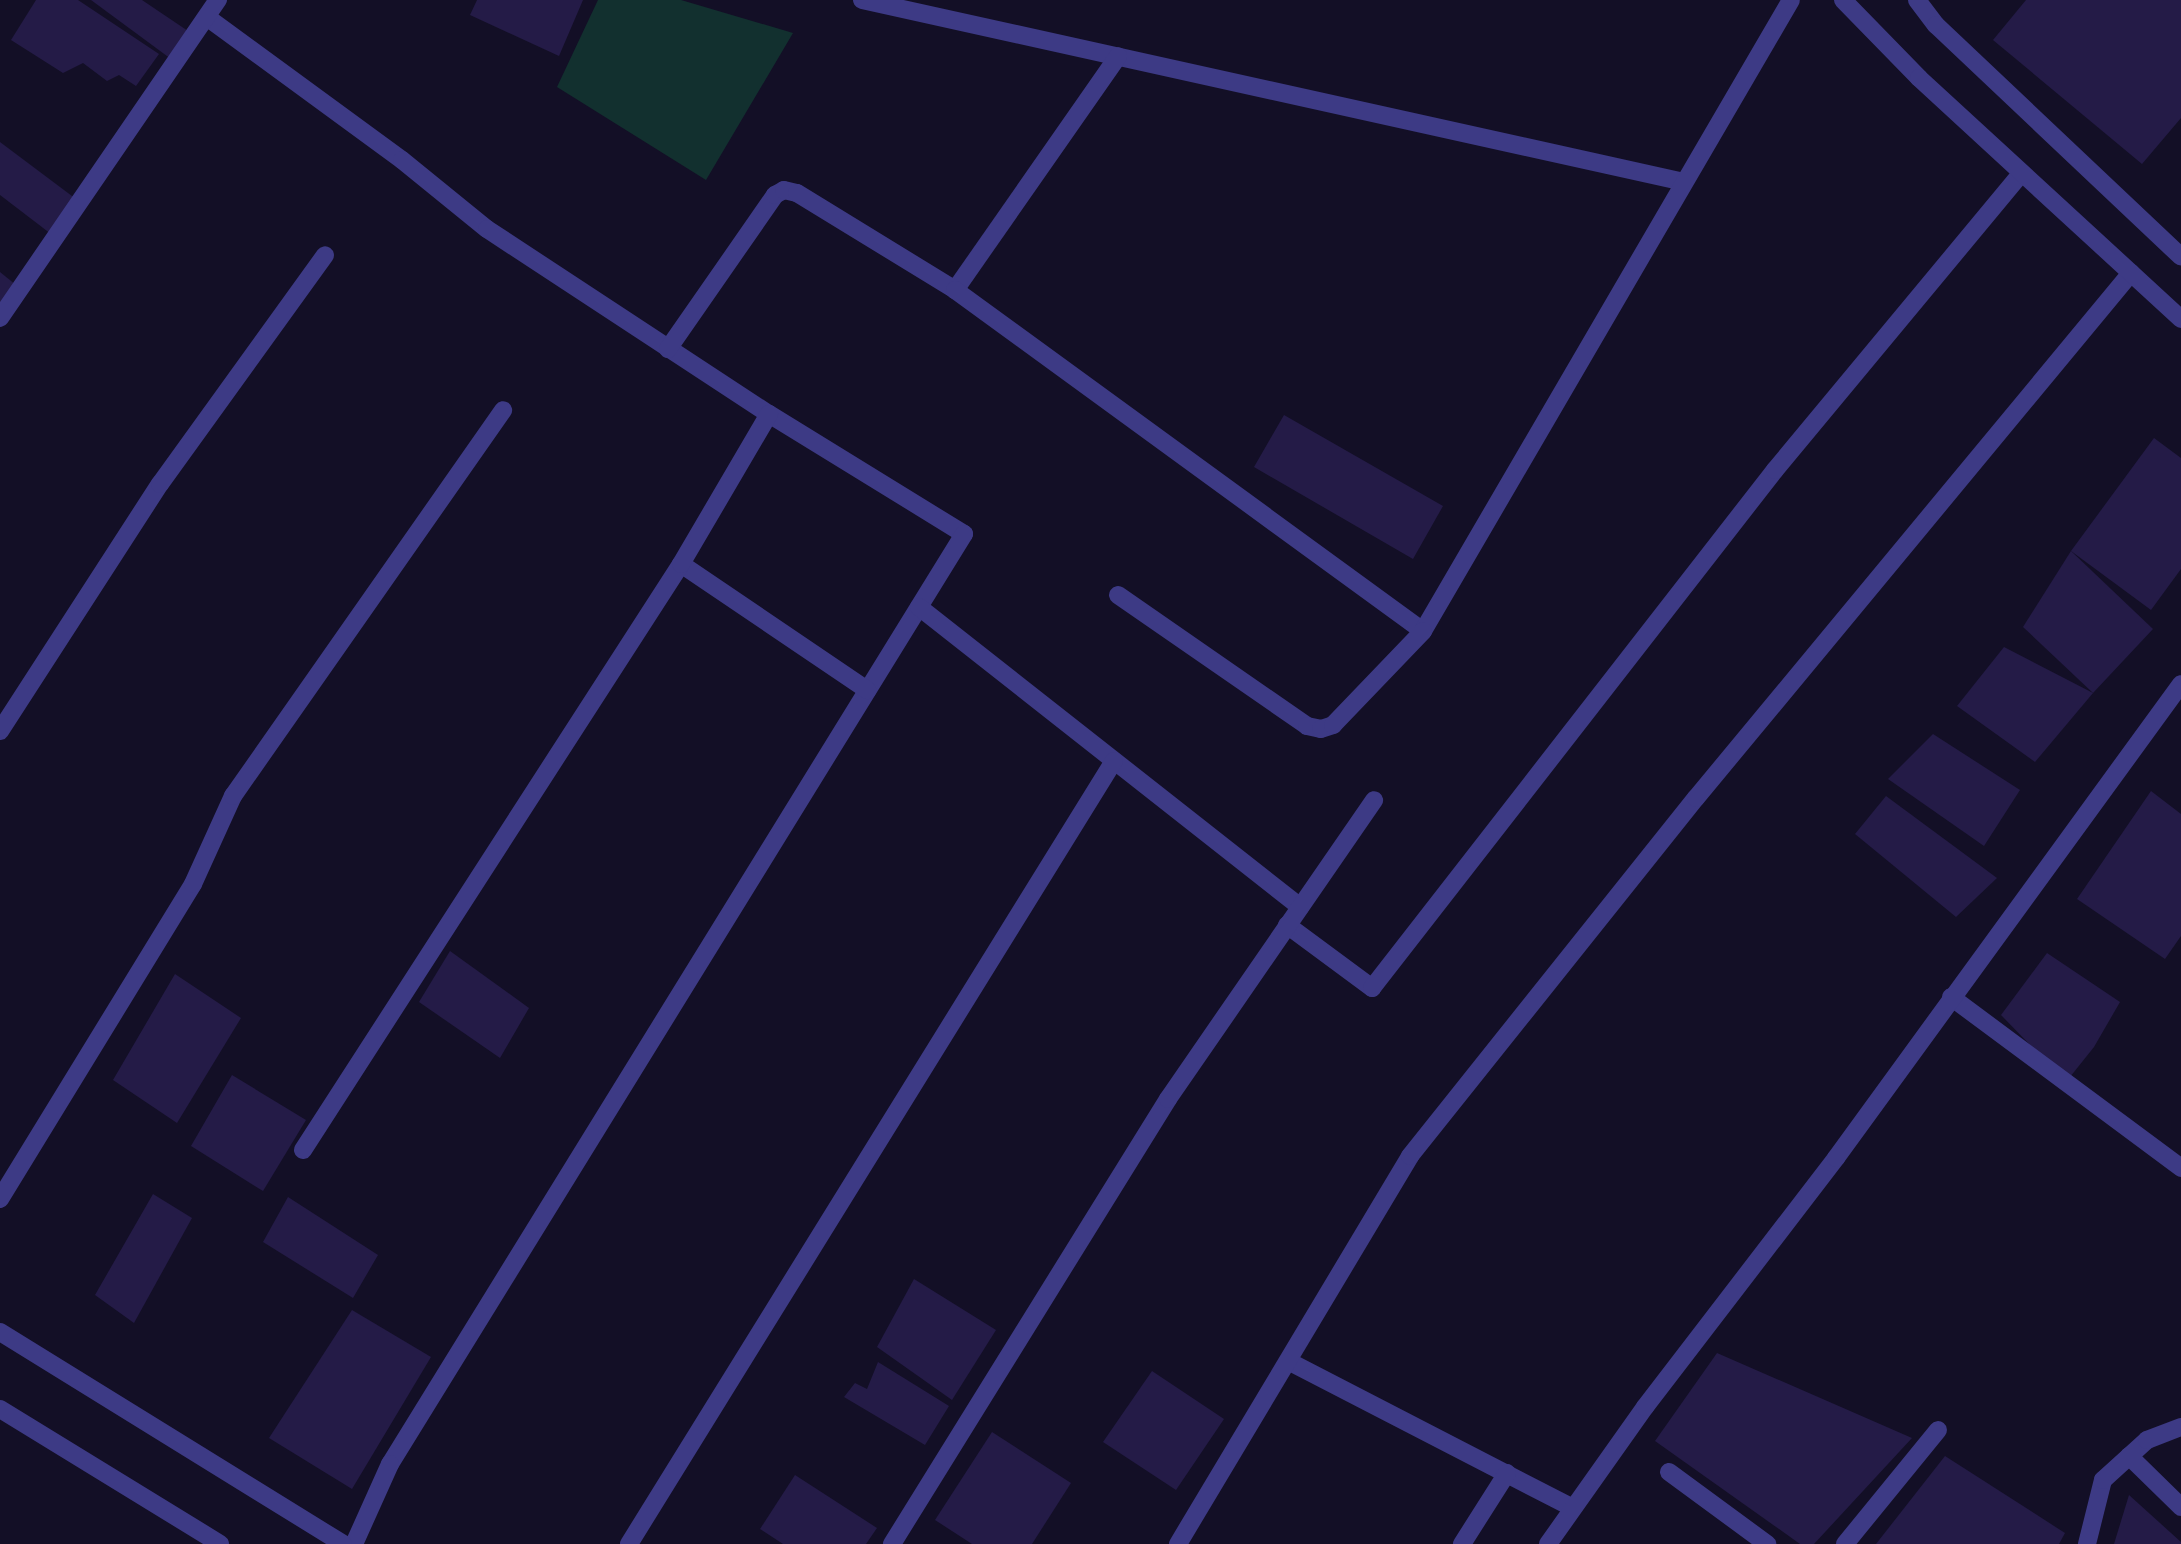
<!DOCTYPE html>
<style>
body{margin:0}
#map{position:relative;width:2181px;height:1544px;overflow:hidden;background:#130f26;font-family:"Open Sans",sans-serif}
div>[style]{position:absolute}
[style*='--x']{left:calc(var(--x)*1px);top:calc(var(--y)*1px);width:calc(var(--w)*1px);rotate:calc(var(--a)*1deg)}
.green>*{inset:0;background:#12302f}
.building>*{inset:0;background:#241b47}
.service>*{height:18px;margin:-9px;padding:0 9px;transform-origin:9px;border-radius:9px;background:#3d3a85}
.minor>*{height:18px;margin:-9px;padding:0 9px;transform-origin:9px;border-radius:9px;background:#3d3a85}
.tertiary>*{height:18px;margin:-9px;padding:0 9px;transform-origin:9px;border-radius:9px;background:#3d3a85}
span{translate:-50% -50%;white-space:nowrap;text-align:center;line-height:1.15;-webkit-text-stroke:5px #130f26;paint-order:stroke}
</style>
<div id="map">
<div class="green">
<i style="clip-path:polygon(598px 0,681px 0,793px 33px,706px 180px,557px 87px)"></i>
</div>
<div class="building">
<i style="clip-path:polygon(36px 0,78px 0,159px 54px,136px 86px,119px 75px,107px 81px,83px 63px,63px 73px,11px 40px)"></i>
<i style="clip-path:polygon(91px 0,142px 0,188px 31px,171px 59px)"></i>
<i style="clip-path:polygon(477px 0,583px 0,559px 56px,470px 15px)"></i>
<i style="clip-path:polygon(2026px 0,2181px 0,2181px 118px,2142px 164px,1993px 40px)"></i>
<i style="clip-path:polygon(0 142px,76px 199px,51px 234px,0 195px)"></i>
<i style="clip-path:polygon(0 272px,16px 285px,0 305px)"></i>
<i style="clip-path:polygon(1284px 415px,1443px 506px,1413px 559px,1254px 467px)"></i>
<i style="clip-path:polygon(2154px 438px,2181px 458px,2181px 569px,2151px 610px,2071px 551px)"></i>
<i style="clip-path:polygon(2071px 551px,2153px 629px,2093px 693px,2023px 627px)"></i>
<i style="clip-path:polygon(2004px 647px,2093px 693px,2035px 762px,1957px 706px)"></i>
<i style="clip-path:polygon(1933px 734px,2020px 790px,1984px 846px,1888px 779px)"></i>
<i style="clip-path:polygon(2151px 791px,2181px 814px,2181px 936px,2165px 959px,2077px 899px)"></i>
<i style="clip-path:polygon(1886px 796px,1997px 878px,1956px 917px,1855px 834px)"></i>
<i style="clip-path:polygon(450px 951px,529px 1008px,500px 1058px,419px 1002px)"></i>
<i style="clip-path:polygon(2047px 953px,2120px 1002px,2094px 1047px,2066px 1082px,2001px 1015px)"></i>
<i style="clip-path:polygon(175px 974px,241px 1018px,177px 1123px,113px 1080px)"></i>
<i style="clip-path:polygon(232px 1075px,306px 1120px,263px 1191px,191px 1146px)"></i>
<i style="clip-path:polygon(153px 1194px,192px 1218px,134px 1323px,95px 1295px)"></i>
<i style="clip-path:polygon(288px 1197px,378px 1255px,353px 1298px,263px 1242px)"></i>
<i style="clip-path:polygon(914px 1279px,996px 1330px,952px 1400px,877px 1347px)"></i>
<i style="clip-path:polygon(352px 1310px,431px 1357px,352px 1489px,269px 1438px)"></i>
<i style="clip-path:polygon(1717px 1353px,1912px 1438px,1814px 1544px,1800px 1544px,1655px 1441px)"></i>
<i style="clip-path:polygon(878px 1362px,949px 1406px,925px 1445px,844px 1397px,855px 1383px,867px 1389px)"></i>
<i style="clip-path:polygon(1152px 1371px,1224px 1419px,1176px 1490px,1103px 1442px)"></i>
<i style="clip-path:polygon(992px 1432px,1071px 1483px,1032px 1544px,972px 1544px,935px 1520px)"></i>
<i style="clip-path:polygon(1945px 1456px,2065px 1533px,2059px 1544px,1876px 1544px)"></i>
<i style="clip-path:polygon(795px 1475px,877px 1528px,866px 1544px,783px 1544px,760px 1529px)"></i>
<i style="clip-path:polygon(2129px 1495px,2181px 1542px,2181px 1544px,2114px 1544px)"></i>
</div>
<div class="service">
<i style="--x:1845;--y:1544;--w:147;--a:-50.8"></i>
</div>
<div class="minor">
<i style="--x:862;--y:0;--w:842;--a:12.48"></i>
<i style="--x:208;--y:18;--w:240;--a:36.2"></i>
<i style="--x:402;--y:160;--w:109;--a:39.1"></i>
<i style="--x:487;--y:229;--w:337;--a:33.3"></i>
<i style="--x:769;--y:414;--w:229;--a:31.6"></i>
<i style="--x:964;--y:534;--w:1093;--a:121.68"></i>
<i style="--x:390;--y:1464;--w:88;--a:114.2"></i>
<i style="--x:955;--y:290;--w:285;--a:-55.1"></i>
<i style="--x:0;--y:318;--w:386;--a:-55.6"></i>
<i style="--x:668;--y:349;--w:188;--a:-55.2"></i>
<i style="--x:775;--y:195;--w:10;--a:-29"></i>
<i style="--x:784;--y:190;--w:13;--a:13"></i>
<i style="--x:797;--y:193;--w:185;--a:31.5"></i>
<i style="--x:955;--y:290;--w:579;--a:36.08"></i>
<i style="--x:1423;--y:631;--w:730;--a:-59.75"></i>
<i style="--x:681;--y:564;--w:225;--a:34.1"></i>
<i style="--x:1118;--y:595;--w:230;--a:34.7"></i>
<i style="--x:1307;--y:726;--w:14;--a:12"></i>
<i style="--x:1321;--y:729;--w:13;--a:-18"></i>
<i style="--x:1333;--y:725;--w:130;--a:-46.2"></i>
<i style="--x:919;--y:607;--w:485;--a:38.2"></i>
<i style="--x:0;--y:731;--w:294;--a:-57.1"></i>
<i style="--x:160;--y:484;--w:282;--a:-54.2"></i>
<i style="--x:1287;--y:925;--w:106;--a:36.5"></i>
<i style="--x:1372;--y:988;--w:656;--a:-52.12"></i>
<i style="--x:1775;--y:470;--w:386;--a:-50.3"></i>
<i style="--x:1951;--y:997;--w:287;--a:36.6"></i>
<i style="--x:303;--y:1150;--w:697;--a:-57.18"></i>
<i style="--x:681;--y:564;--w:174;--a:-59.6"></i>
<i style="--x:0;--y:1199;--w:369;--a:-58.5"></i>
<i style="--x:193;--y:884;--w:97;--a:-65.6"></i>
<i style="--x:233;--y:796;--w:471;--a:-55"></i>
<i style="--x:1290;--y:1362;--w:318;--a:27.3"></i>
<i style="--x:2129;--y:1456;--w:73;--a:44.4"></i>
<i style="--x:1669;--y:1472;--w:122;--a:36.3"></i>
<i style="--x:629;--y:1544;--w:921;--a:-58.23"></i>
<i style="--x:892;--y:1544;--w:524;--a:-58.19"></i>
<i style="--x:1168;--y:1099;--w:363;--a:-55.4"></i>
<i style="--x:1178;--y:1544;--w:452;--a:-59.1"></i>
<i style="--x:1410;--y:1156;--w:458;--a:-51.4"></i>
<i style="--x:1696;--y:798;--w:682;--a:-50.36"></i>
<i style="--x:1462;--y:1544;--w:84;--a:-57.6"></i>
<i style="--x:1548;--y:1544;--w:168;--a:-54.7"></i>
<i style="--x:1645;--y:1407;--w:314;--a:-52.5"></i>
<i style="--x:1836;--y:1158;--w:586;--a:-53.95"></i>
<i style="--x:2087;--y:1544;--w:66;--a:-76"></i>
<i style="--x:2103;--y:1480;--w:59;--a:-42.3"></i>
<i style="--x:2147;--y:1440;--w:36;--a:-21"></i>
</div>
<div class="tertiary">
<i style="--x:1843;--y:0;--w:109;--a:45.7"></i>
<i style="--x:1919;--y:78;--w:356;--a:42.6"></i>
<i style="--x:1917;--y:0;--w:31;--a:53"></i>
<i style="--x:1936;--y:25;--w:337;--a:43.4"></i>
<i style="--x:0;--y:1332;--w:403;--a:31.7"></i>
<i style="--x:0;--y:1409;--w:258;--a:31.5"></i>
</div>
</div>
